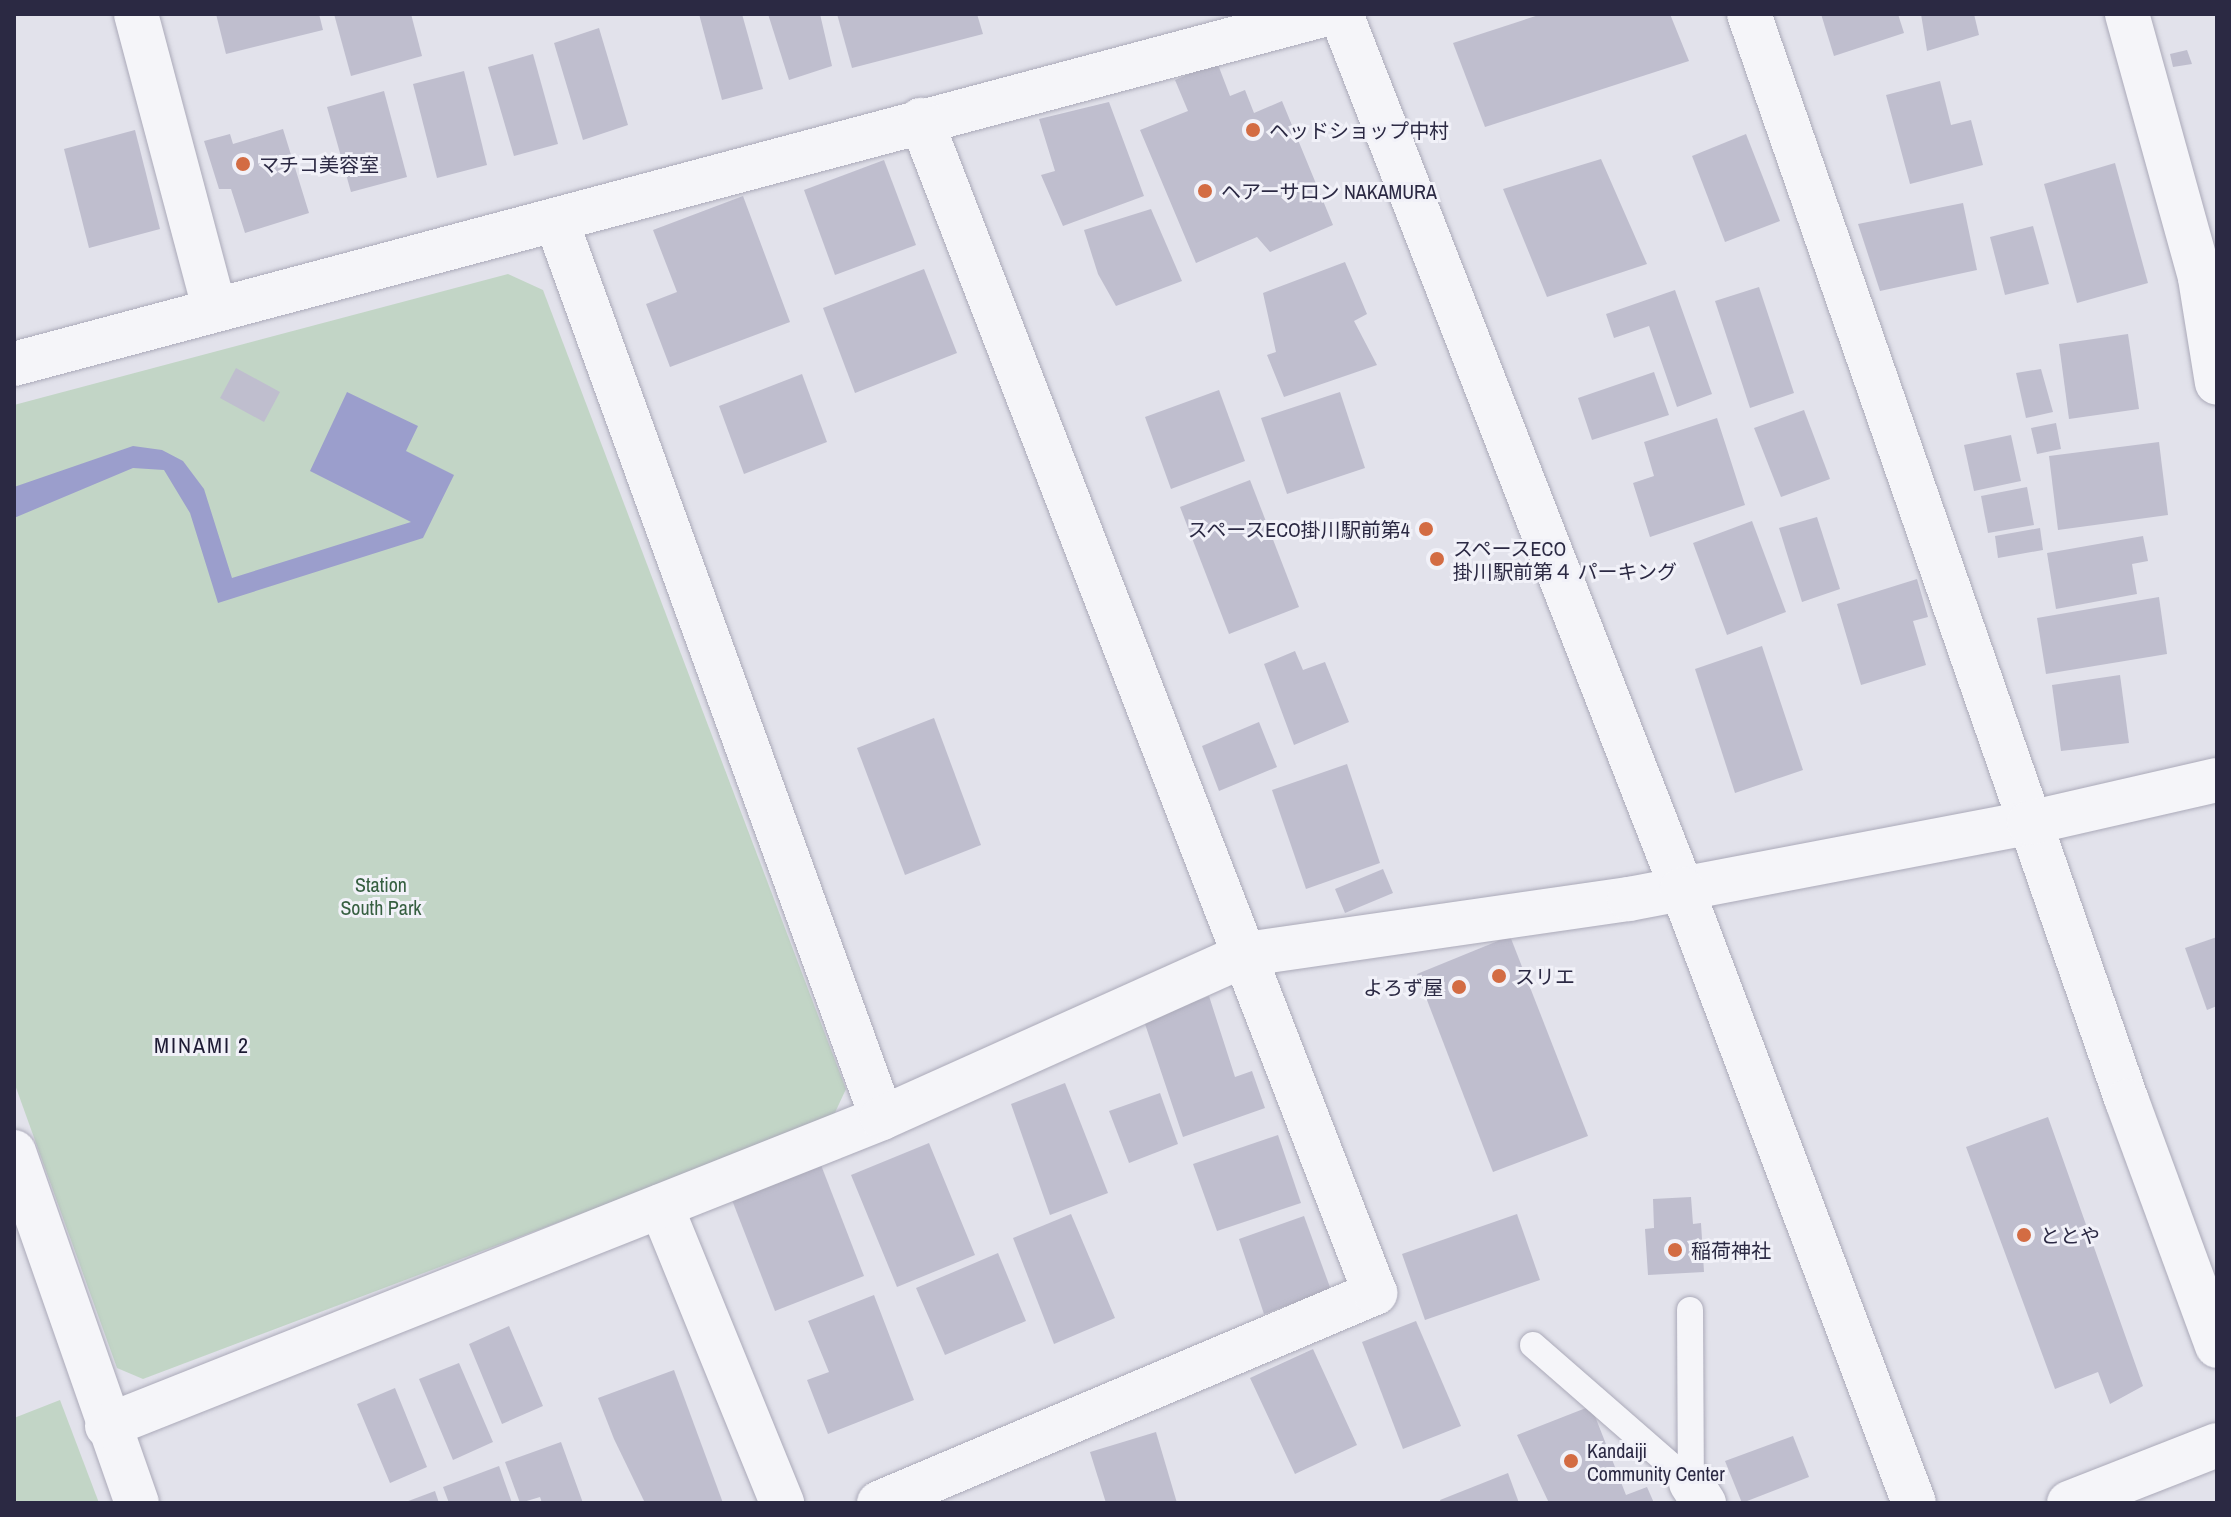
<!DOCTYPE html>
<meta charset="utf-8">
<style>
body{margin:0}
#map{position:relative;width:2231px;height:1517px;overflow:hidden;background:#e2e2eb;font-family:"Archivo Narrow","Noto Sans JP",sans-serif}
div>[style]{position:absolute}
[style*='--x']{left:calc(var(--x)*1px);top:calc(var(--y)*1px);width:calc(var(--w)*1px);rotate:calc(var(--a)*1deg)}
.green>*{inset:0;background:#c2d5c6}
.water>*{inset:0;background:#9b9ecc}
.building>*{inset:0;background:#bfbece}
.roads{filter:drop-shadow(0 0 2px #abaab9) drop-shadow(0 0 2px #abaab9)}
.service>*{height:26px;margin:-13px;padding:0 13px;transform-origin:13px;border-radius:13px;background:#f5f5f9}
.minor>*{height:44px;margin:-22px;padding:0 22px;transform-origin:22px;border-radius:22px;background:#f5f5f9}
.tertiary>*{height:44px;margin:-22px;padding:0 22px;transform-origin:22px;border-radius:22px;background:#f5f5f9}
.dots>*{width:22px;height:22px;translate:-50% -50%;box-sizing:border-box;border:4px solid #f1f1f8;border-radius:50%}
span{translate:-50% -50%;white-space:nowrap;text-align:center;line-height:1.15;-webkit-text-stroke:6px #f1f1f8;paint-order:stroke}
.poi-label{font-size:20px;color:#2b2943}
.left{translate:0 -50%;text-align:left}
.right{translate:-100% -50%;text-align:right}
.park-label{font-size:20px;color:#365f40}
.neighbourhood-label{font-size:22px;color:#1e1b34;letter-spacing:2px}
.frame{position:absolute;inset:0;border:16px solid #2b2943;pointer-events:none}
</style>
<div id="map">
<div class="green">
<i style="clip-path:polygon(508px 274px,543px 290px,846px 1089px,832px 1119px,143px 1379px,117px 1368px,14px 1082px,14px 405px)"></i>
<i style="clip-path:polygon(60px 1400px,99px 1503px,14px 1503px,14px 1418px)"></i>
</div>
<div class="water">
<i style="clip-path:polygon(347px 392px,418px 426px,406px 451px,454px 475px,423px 538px,218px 603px,190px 513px,164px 470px,133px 468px,14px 518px,14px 487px,133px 446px,162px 450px,183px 461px,204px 489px,232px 578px,411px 522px,310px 471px)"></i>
</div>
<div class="building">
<i style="clip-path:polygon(216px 14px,319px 14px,323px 30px,226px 54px)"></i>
<i style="clip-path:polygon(334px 14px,411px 14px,422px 56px,351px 76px)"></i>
<i style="clip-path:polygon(699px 14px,742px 14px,763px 89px,722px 100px)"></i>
<i style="clip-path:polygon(768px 14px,820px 14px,832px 66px,789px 80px)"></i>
<i style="clip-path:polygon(837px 14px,977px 14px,983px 34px,852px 68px)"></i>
<i style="clip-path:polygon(1542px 14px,1670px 14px,1689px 61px,1485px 127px,1453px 43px)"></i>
<i style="clip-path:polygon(1821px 14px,1898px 14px,1904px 33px,1834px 56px)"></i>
<i style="clip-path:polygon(1921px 14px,1974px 14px,1979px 35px,1927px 51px)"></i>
<i style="clip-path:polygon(599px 28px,628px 125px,583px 140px,554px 43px)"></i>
<i style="clip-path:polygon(2187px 50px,2192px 64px,2173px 67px,2170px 54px)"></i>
<i style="clip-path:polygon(533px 54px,558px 144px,514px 156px,488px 67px)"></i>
<i style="clip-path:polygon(1217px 62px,1230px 96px,1245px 90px,1254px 113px,1282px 101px,1333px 225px,1270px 252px,1257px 237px,1196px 263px,1140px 130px,1188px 111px,1175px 80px)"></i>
<i style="clip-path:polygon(464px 71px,487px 165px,437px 178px,413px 84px)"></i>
<i style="clip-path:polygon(1940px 81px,1951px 125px,1971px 120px,1983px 165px,1910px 184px,1886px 95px)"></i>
<i style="clip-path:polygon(384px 91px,407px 177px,351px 192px,327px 107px)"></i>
<i style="clip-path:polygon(1109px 102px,1144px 196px,1063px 226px,1041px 175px,1055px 171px,1039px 119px)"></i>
<i style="clip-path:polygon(283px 129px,309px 213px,245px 233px,231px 189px,219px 189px,204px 141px,230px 134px,233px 144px)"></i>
<i style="clip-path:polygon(135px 130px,160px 229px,89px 248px,64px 149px)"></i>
<i style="clip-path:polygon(1746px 134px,1780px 221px,1725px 242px,1692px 156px)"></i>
<i style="clip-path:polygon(1601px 159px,1647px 264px,1547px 297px,1503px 189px)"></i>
<i style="clip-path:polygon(884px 160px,916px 245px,835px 275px,804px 190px)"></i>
<i style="clip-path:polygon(2115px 163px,2148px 283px,2077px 303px,2044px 184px)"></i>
<i style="clip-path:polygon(743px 196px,790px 322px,670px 367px,646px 304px,677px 292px,653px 230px)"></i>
<i style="clip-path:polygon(1963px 203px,1977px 270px,1880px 291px,1858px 224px)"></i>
<i style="clip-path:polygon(1151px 209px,1182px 281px,1116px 306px,1098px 274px,1084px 230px)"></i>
<i style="clip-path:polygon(2033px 226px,2049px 284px,2005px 295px,1990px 237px)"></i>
<i style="clip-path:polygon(1345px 262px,1367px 314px,1354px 321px,1377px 365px,1284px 397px,1267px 355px,1276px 352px,1263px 293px)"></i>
<i style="clip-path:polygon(924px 269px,957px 353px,855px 393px,823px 308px)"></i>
<i style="clip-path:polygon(1759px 287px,1794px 393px,1750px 408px,1715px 301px)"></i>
<i style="clip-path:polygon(1675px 290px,1712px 394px,1677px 407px,1649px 326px,1614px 338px,1606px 314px)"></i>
<i style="clip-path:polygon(2128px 334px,2139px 409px,2069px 419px,2059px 344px)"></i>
<i style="clip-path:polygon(236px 368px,280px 392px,264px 422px,220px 398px)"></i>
<i style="clip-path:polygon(2041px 369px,2053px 412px,2026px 418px,2016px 373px)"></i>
<i style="clip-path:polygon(1654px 372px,1669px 415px,1592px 440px,1578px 398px)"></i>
<i style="clip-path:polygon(802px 374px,827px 442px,744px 474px,719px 406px)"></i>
<i style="clip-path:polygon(1219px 390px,1245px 461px,1171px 489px,1145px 417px)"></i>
<i style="clip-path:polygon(1340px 392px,1365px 468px,1287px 494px,1261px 418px)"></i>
<i style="clip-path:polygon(1804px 410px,1830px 479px,1781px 497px,1754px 428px)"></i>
<i style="clip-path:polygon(1717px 418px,1745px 505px,1650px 537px,1633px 483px,1654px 476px,1644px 442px)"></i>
<i style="clip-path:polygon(2056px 423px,2061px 449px,2037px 454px,2031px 428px)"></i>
<i style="clip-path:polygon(2011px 435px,2021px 481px,1974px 491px,1964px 445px)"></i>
<i style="clip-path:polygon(2159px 442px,2168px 515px,2058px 530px,2049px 456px)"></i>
<i style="clip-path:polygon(1250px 480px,1299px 607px,1229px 634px,1180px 507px)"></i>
<i style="clip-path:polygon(2027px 487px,2034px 525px,1988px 533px,1981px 496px)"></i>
<i style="clip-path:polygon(1817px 517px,1840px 589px,1802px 602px,1779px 528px)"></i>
<i style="clip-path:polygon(1752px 521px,1786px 612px,1727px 635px,1693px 543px)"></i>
<i style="clip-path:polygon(2040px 528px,2043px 550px,1998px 558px,1995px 536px)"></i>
<i style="clip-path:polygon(2143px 536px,2148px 561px,2132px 564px,2137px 594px,2056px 609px,2047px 553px)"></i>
<i style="clip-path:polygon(1917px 579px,1928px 617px,1913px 621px,1926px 665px,1861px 685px,1837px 604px)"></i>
<i style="clip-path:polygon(2159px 597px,2167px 654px,2046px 674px,2037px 618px)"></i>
<i style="clip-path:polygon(1762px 646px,1803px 770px,1735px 793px,1695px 669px)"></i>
<i style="clip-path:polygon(1295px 651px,1303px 670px,1325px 662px,1349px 722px,1294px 745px,1264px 664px)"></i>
<i style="clip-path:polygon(2120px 675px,2129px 743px,2061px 751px,2052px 685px)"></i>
<i style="clip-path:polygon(934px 718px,981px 845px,905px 875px,857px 748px)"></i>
<i style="clip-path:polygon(1259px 722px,1277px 767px,1219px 791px,1202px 746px)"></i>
<i style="clip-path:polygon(1347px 764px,1380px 863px,1306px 889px,1272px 790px)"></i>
<i style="clip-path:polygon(1383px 869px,1393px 893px,1345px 913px,1335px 889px)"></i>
<i style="clip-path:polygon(1510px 936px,1588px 1136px,1493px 1172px,1417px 974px)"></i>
<i style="clip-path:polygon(2217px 937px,2217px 1006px,2207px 1010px,2185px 948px)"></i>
<i style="clip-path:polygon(1209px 996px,1235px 1077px,1252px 1071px,1265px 1108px,1183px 1137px,1144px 1021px)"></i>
<i style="clip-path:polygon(1065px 1083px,1108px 1193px,1050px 1215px,1011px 1104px)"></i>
<i style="clip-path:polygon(1160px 1093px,1178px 1144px,1129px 1163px,1109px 1111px)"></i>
<i style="clip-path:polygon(2048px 1117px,2143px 1386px,2110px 1404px,2098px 1372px,2055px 1389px,1966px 1147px)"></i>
<i style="clip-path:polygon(1278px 1135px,1301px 1203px,1217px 1231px,1193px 1164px)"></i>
<i style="clip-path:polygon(929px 1143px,975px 1255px,897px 1287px,851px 1175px)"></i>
<i style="clip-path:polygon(821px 1165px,864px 1276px,775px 1311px,732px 1200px)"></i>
<i style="clip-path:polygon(1691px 1197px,1693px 1224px,1701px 1223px,1704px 1272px,1648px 1275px,1645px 1229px,1654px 1228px,1653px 1199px)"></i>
<i style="clip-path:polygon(1071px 1214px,1115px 1318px,1054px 1344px,1013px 1238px)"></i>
<i style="clip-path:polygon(1517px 1214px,1540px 1280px,1425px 1320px,1402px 1254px)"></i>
<i style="clip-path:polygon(1304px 1216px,1331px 1290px,1264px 1314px,1239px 1239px)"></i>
<i style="clip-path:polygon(998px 1253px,1026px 1321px,945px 1355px,916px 1288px)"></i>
<i style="clip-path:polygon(874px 1295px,914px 1400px,828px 1434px,807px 1380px,829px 1372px,808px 1321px)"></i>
<i style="clip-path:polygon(1416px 1321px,1461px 1426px,1403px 1449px,1362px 1342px)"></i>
<i style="clip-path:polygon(509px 1326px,543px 1406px,502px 1424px,469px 1344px)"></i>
<i style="clip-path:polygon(1313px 1349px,1357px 1445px,1295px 1474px,1250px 1378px)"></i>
<i style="clip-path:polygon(459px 1363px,493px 1442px,453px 1460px,419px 1379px)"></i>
<i style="clip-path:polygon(674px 1370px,723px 1503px,645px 1503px,614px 1439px,598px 1398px)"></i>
<i style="clip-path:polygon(395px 1388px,427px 1467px,390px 1483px,357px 1404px)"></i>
<i style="clip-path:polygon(1591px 1406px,1626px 1495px,1647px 1487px,1654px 1503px,1549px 1503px,1517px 1435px)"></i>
<i style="clip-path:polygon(1156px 1432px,1177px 1503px,1106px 1503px,1090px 1452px)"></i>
<i style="clip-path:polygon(1793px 1436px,1809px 1477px,1742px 1503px,1725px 1461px)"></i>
<i style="clip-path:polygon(561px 1442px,583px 1503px,542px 1503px,540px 1497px,520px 1503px,505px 1462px)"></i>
<i style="clip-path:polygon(499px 1466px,512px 1503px,449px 1503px,443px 1487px)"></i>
<i style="clip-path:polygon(1508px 1473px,1519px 1503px,1441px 1503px,1440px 1500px)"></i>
<i style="clip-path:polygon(435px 1491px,439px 1503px,403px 1503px)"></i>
</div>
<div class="roads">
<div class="service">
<i style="--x:1690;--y:1310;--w:173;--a:89.7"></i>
<i style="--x:1533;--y:1345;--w:210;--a:41.1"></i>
</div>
<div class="minor">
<i style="--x:136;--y:14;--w:306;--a:75.1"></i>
<i style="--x:1749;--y:14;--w:1151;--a:70.83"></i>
<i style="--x:2127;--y:1101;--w:261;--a:69.8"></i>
<i style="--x:2127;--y:14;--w:274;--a:74.5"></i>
<i style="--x:2200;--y:278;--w:106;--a:80.8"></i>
<i style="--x:556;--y:220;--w:955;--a:70.05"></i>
<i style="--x:14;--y:364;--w:1359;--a:-14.93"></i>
<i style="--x:14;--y:1152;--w:372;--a:70.7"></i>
<i style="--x:661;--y:1206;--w:321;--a:67.8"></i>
<i style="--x:107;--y:1426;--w:834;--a:-21.67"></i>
<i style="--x:882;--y:1118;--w:400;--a:-24.2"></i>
<i style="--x:1247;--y:954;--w:386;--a:-8.2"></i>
<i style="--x:1629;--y:899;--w:407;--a:-10.8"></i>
<i style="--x:2029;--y:823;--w:193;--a:-12.9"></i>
<i style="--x:1691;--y:1483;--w:24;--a:57"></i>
<i style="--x:879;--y:1503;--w:539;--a:-22.95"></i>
<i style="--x:1375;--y:1293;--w:1258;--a:-111.16"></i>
</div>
<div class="tertiary">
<i style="--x:1341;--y:14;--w:939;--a:68.71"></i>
<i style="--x:1682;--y:889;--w:656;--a:69.3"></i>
<i style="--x:2069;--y:1503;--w:159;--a:-21.4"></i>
</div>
</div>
<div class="dots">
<i style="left:1253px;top:130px;background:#d36c43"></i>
<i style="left:243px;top:164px;background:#d36c43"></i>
<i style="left:1205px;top:191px;background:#d36c43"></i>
<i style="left:1426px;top:529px;background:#d36c43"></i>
<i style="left:1437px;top:559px;background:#d36c43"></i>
<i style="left:1499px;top:976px;background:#d36c43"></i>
<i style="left:1459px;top:987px;background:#d36c43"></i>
<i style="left:2024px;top:1235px;background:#d36c43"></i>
<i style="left:1675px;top:1250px;background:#d36c43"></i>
<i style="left:1571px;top:1461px;background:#d36c43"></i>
</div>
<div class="poi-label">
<span class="left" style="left:1269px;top:130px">ヘッドショップ中村</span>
<span class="left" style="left:259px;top:164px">マチコ美容室</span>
<span class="left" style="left:1221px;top:191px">ヘアーサロン NAKAMURA</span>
<span class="right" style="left:1410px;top:529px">スペースECO掛川駅前第4</span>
<span class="left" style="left:1453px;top:560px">スペースECO<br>掛川駅前第４ パーキング</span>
<span class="left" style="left:1515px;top:976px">スリエ</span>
<span class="right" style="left:1443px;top:987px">よろず屋</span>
<span class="left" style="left:2040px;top:1235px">ととや</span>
<span class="left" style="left:1691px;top:1250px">稲荷神社</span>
<span class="left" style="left:1587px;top:1462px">Kandaiji<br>Community Center</span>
</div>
<div class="park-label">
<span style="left:381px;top:896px">Station<br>South Park</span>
</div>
<div class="neighbourhood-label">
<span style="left:202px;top:1046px">MINAMI 2</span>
</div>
<div class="frame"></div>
</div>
